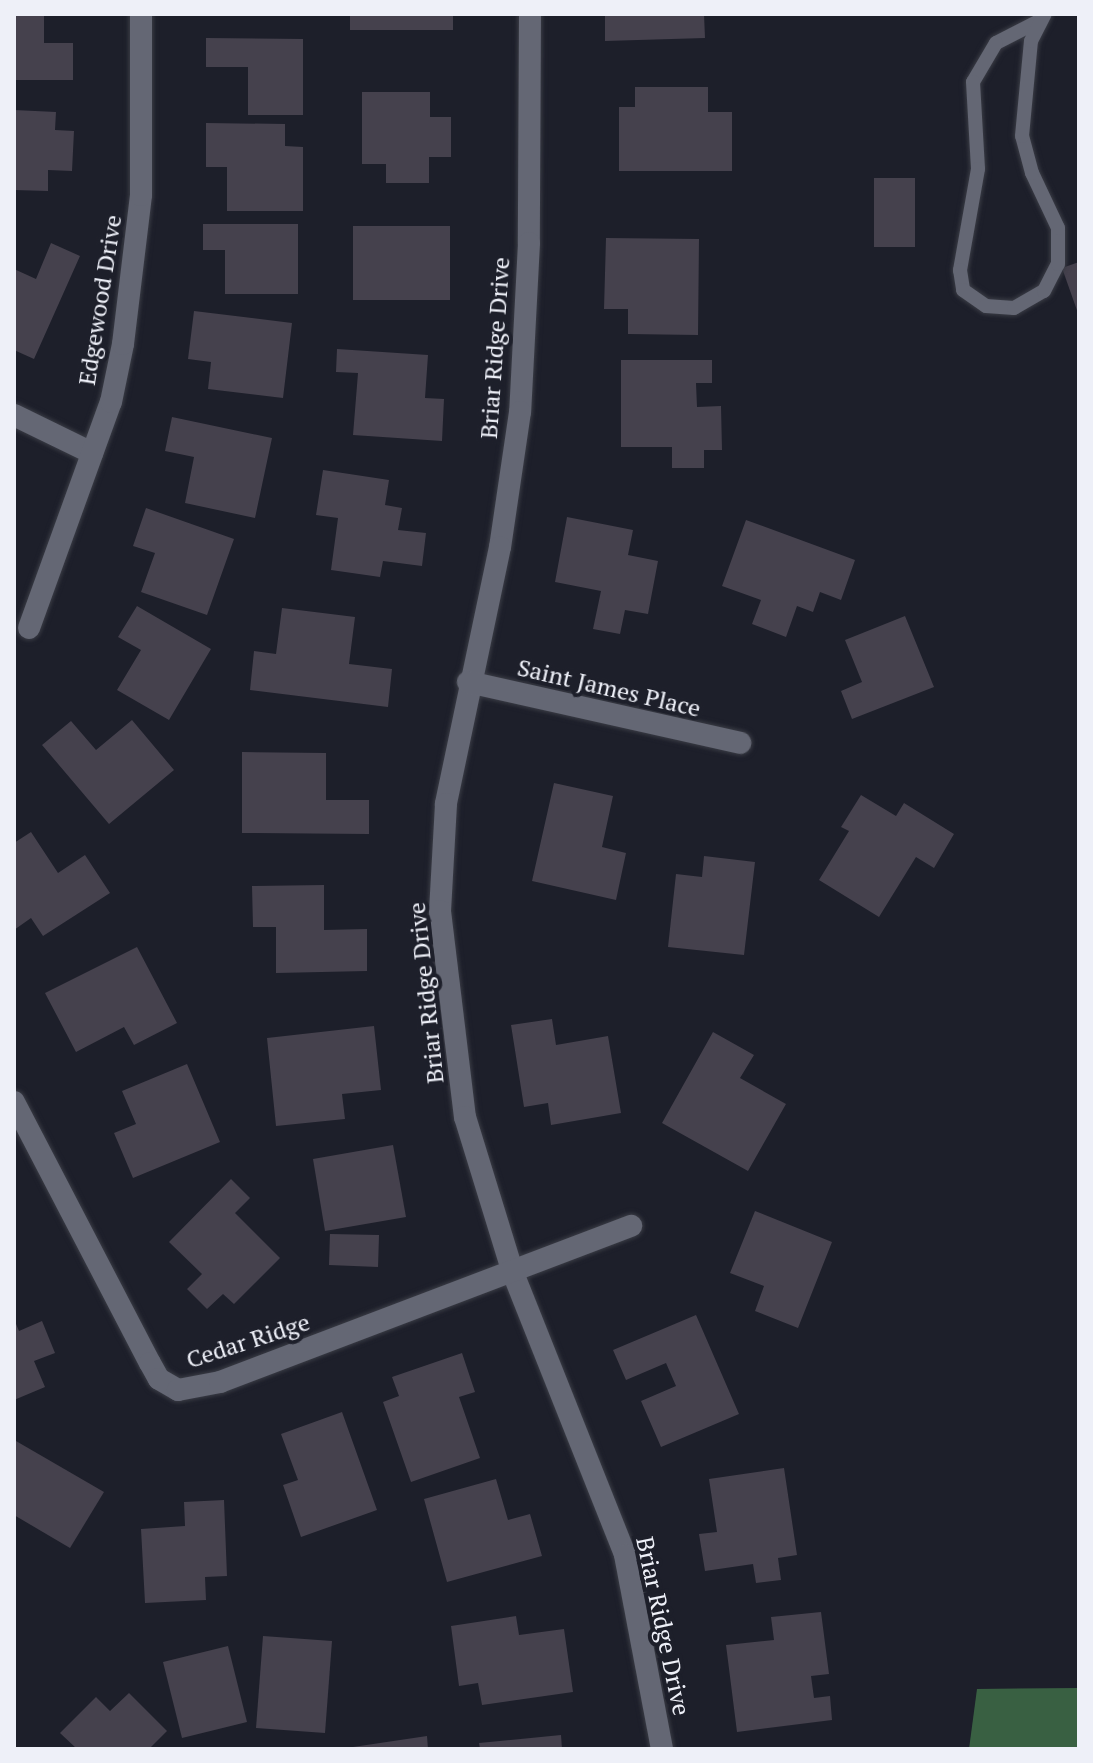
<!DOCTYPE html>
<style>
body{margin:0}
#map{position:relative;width:1093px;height:1763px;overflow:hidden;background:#1d1f2a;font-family:"PT Serif",serif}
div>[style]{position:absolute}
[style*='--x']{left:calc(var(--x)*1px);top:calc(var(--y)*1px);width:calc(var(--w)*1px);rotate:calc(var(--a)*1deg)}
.forest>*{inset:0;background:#396042}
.building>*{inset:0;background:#45414d}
.roads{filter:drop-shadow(0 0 2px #3a3c45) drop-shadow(0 0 2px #3a3c45)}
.service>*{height:14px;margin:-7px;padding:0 7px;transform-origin:7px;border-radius:7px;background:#646774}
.minor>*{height:22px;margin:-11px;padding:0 11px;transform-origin:11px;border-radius:11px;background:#646774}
span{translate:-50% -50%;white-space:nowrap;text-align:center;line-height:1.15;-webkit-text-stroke:8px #1d1f2a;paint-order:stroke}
.street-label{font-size:24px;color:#eef0f8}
.frame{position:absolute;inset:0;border:16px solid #eef0f8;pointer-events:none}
</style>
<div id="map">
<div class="forest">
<i style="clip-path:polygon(1079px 1688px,1079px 1749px,969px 1749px,977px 1689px)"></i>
</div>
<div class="building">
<i style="clip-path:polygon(14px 14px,44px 14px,44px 43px,73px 43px,73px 80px,14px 80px)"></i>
<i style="clip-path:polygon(350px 14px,453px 14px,453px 30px,350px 30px)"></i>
<i style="clip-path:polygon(605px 14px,704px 14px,705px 38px,605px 41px)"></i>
<i style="clip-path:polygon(206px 38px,303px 39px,303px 115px,248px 115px,248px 67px,206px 67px)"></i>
<i style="clip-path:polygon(635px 87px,708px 87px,708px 112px,732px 112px,732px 171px,619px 171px,619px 107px,635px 107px)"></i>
<i style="clip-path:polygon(362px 92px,430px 92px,430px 117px,451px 117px,451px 157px,429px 157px,429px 183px,386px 183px,386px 164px,362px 164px)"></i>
<i style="clip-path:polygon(14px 110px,56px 112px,55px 130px,74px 131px,72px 171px,48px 170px,48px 191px,14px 190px)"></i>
<i style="clip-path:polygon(206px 123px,285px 124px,285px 146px,303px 147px,303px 211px,227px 211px,227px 167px,206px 167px)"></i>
<i style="clip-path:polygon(874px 178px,915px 178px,915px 247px,874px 247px)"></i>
<i style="clip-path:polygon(203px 224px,298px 224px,298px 294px,225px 294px,225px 250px,203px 250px)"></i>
<i style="clip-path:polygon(353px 226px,450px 226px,450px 300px,353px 300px)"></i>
<i style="clip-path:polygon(606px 238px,699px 239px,698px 335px,628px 334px,628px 309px,604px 309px)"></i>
<i style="clip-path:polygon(51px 243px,80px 256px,34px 359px,14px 350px,14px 269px,36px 279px)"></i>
<i style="clip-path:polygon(1079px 262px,1079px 316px,1062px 268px)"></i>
<i style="clip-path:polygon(194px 311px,292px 323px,283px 398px,208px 389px,211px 362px,188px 359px)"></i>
<i style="clip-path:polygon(337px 349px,428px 355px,425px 398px,444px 399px,442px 441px,353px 435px,358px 373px,336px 372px)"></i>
<i style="clip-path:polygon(621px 360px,712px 360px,712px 383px,696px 383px,697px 407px,721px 406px,722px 450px,704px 450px,704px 468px,672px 468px,672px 447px,621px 447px)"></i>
<i style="clip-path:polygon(172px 417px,272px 438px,255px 518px,185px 503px,194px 457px,165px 451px)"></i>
<i style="clip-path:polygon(323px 470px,389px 480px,385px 505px,402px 508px,398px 530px,426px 533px,422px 566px,383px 561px,380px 577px,331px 570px,338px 518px,316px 515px)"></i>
<i style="clip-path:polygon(146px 508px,234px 539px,207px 615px,141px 592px,155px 553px,133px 546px)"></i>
<i style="clip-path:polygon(567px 517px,633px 530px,628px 555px,658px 561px,648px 614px,625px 610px,620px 634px,593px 629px,601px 591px,555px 582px)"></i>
<i style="clip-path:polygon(746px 520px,855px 560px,841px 600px,820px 592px,813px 612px,797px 606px,786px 637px,752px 624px,761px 600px,722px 586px)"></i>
<i style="clip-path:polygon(137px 606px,211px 649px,169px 720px,117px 690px,141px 650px,118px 637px)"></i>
<i style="clip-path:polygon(282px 608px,355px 617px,349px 664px,392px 669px,388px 707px,250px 690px,254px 651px,276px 654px)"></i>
<i style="clip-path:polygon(905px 616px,934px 687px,852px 719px,841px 691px,862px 682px,845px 640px)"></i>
<i style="clip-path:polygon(132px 720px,174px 770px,109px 824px,42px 745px,71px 721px,96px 750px)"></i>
<i style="clip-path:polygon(242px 752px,326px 753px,326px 800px,369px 800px,369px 834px,242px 833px)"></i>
<i style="clip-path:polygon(554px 783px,613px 796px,602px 847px,626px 853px,616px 900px,532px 881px)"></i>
<i style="clip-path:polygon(861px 795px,896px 816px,904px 803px,954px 834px,934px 868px,916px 857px,879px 917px,819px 880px,849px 831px,841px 827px)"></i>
<i style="clip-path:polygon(31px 832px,58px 873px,85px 855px,110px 893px,43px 936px,31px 918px,14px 930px,14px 843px)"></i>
<i style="clip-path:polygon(704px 856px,755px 862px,744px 955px,668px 947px,676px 874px,702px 877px)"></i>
<i style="clip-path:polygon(324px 885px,324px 930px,367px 929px,367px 971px,276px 973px,276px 927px,253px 927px,252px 886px)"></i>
<i style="clip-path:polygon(137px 947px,177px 1023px,134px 1045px,124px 1027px,76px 1052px,45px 993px)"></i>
<i style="clip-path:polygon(552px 1019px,556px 1045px,608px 1036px,621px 1113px,551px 1125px,548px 1103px,524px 1107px,511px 1025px)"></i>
<i style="clip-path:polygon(374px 1026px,381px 1090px,342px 1094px,345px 1119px,276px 1126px,267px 1038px)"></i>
<i style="clip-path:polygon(713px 1032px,754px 1055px,740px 1078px,786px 1104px,748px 1171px,662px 1123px)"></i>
<i style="clip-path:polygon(187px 1064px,220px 1142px,133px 1178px,114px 1133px,136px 1124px,122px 1091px)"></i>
<i style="clip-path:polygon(393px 1145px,406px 1217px,325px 1231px,313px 1159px)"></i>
<i style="clip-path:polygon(231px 1179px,250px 1198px,235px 1213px,280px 1258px,234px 1304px,223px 1294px,207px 1309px,187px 1289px,202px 1274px,169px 1242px)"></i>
<i style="clip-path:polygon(755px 1211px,832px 1242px,798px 1328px,755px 1311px,764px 1286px,730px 1273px)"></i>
<i style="clip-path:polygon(330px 1234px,379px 1235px,378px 1267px,329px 1265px)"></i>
<i style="clip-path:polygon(696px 1315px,739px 1414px,661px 1447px,641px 1401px,676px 1386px,666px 1363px,626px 1380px,613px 1350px)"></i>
<i style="clip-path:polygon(14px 1319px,19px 1331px,42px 1321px,55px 1353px,34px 1361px,45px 1387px,14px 1400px)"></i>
<i style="clip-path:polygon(462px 1353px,475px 1392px,459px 1397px,480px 1458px,411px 1482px,383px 1402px,399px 1396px,392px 1377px)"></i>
<i style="clip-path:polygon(342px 1412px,377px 1510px,301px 1537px,283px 1485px,298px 1480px,281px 1434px)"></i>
<i style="clip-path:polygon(16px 1441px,104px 1492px,70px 1548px,14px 1515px)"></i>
<i style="clip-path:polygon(784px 1468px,797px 1555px,778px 1558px,781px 1580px,756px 1583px,753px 1564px,705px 1571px,699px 1534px,717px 1532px,709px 1479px)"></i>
<i style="clip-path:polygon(496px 1479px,508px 1520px,530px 1514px,542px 1556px,447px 1582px,424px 1499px)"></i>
<i style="clip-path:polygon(224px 1500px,227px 1576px,205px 1577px,206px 1600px,145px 1603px,141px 1529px,185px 1526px,184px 1502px)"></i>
<i style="clip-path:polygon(821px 1612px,829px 1674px,811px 1676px,814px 1698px,830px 1696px,832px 1720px,737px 1732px,726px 1645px,774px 1640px,771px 1617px)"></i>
<i style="clip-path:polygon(516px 1616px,519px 1635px,564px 1629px,573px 1692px,482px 1705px,478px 1683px,459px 1686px,451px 1626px)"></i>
<i style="clip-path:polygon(263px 1636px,332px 1641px,325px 1733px,256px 1728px)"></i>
<i style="clip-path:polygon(228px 1646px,247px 1722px,182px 1738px,163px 1662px)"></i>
<i style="clip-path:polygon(129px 1693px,167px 1731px,149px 1749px,77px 1749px,60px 1733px,96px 1697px,110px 1711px)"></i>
<i style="clip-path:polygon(561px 1735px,562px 1749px,480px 1749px,479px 1743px)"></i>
<i style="clip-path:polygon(427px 1736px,428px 1749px,353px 1749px,353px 1747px)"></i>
</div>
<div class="roads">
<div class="service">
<i style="--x:1037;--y:22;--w:46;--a:152.9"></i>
<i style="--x:996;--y:43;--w:45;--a:120.5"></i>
<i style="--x:973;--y:82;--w:87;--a:86.7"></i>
<i style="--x:978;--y:169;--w:103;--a:100.1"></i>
<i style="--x:960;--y:270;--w:20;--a:81"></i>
<i style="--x:963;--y:290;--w:28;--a:35"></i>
<i style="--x:986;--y:306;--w:28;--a:4"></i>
<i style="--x:1014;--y:308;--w:34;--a:-30"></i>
<i style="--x:1044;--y:291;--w:30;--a:-63"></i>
<i style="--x:1058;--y:264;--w:36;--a:-90"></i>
<i style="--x:1058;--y:228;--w:61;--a:-115.3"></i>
<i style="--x:1032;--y:173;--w:38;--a:-105"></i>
<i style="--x:1022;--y:136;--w:95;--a:-84.6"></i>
<i style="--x:1031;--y:41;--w:30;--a:-63"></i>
</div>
<div class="minor">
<i style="--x:530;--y:14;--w:229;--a:90.3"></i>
<i style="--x:529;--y:243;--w:169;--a:93"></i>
<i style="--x:520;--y:412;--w:136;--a:98.4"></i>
<i style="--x:500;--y:547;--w:263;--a:101.9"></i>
<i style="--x:446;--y:804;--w:107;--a:93.2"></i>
<i style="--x:440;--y:911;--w:208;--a:83.1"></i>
<i style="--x:465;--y:1117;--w:163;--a:72.9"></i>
<i style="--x:513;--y:1273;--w:303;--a:68.3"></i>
<i style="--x:625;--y:1555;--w:197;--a:79.2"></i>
<i style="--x:14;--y:415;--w:87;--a:26"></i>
<i style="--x:29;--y:628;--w:240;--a:-70.1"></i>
<i style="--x:111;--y:402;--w:59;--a:-78.3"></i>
<i style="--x:123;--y:344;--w:150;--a:-83.1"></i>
<i style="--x:141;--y:195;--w:181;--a:-90"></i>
<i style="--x:468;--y:682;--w:279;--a:12.6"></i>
<i style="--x:14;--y:1102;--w:294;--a:62.5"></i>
<i style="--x:150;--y:1363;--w:18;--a:61"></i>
<i style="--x:159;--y:1379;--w:22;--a:30"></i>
<i style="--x:178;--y:1390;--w:43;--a:-10.8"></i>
<i style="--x:220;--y:1382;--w:440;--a:-20.8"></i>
</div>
</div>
<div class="street-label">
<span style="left:100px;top:300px;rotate:-81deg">Edgewood Drive</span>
<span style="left:495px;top:348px;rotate:-86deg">Briar Ridge Drive</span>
<span style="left:609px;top:688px;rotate:13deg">Saint James Place</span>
<span style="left:426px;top:993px;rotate:-96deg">Briar Ridge Drive</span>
<span style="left:248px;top:1341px;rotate:-18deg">Cedar Ridge</span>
<span style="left:663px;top:1626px;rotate:78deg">Briar Ridge Drive</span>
</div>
<div class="frame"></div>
</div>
